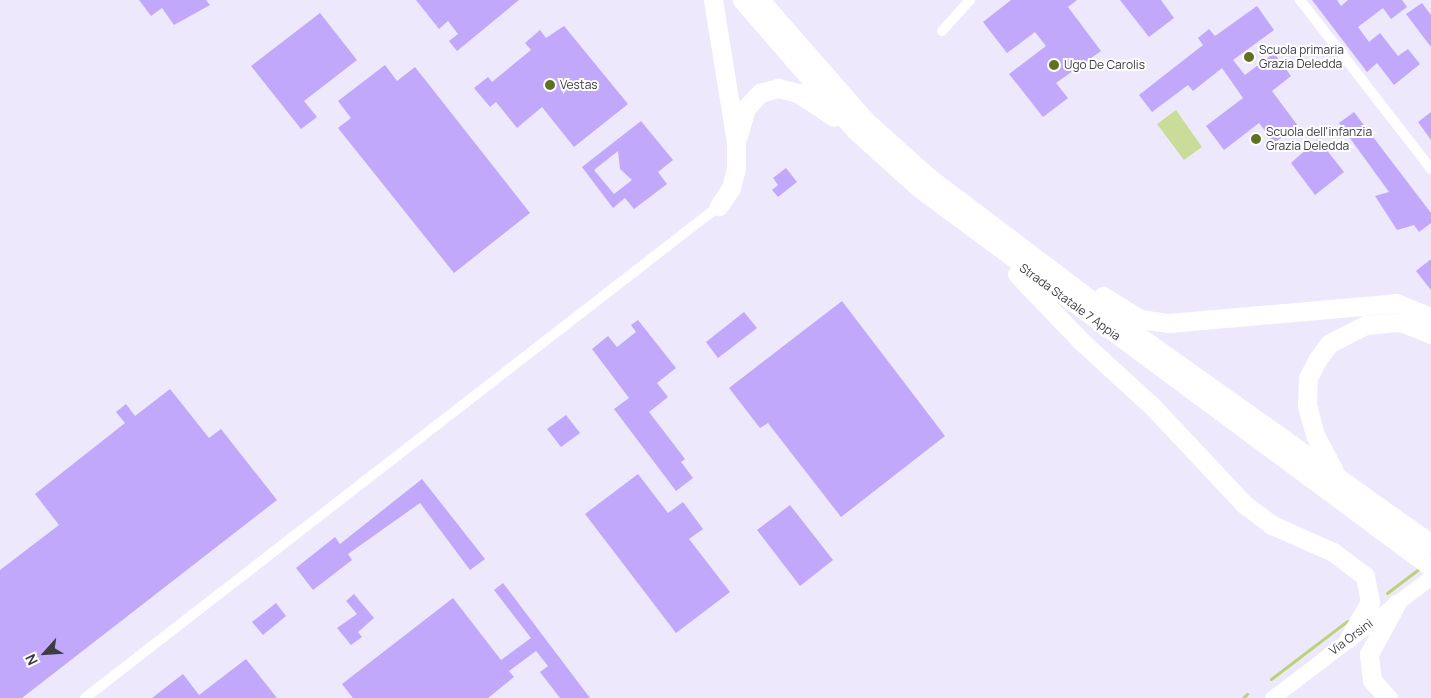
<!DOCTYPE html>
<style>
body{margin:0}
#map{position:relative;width:1431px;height:698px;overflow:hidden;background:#ede8fc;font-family:Manrope,sans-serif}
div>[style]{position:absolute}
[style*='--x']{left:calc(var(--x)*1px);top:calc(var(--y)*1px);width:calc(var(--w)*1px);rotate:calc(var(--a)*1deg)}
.green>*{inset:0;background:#c9dc9a}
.stream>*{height:3px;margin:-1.5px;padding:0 1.5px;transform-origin:1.5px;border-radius:1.5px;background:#bbd279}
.building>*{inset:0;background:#c2a8fb}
.street>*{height:10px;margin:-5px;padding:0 5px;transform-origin:5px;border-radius:5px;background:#fff}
.secondary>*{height:15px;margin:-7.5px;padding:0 7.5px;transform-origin:7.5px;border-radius:7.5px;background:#fff}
.highway>*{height:19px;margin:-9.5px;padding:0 9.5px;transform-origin:9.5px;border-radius:9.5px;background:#fff}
.dots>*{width:14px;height:14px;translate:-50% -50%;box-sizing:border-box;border:2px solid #fff;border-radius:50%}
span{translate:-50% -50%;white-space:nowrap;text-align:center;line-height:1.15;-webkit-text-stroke:4px #fff;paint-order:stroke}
.poi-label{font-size:12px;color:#3d3b44}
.left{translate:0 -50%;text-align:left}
.street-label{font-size:12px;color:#3d3b44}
.north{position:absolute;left:20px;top:628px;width:50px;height:50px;-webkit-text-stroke:4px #fff;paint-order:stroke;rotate:244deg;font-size:14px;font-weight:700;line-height:20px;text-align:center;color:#3d3b44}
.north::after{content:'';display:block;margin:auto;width:18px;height:22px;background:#3d3b44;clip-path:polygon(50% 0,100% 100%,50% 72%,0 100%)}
</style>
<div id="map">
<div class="green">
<i style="clip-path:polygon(1176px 110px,1202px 147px,1184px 160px,1157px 124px)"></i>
</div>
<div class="stream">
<i style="--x:1387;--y:593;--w:41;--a:-37.1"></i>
<i style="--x:1271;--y:679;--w:96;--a:-37.3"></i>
<i style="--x:1243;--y:698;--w:6;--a:-45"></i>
</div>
<div class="building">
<i style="clip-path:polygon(139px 0,206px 0,210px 5px,174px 25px,162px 8px,151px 16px)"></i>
<i style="clip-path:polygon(416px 0,519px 0,457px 51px,449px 41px,458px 34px,448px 21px,439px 29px)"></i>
<i style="clip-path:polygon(1011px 0,1077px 0,1068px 7px,1101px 51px,1056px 83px,1068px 98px,1043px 117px,1009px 74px,1046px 46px,1035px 32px,1007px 53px,983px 22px)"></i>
<i style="clip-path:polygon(1120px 0,1161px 0,1174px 18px,1149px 37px)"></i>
<i style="clip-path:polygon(1312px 0,1337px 0,1341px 6px,1348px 0,1402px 0,1407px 7px,1391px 19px,1383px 8px,1358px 27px,1369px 42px,1380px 33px,1398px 56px,1408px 49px,1420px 64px,1394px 85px,1377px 63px,1367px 72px)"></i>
<i style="clip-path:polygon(1422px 3px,1431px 15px,1431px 47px,1406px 14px)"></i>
<i style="clip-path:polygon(1257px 6px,1274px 30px,1233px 60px,1245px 75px,1274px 53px,1291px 76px,1272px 91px,1298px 126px,1274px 143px,1259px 123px,1224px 150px,1206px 126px,1243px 98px,1222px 68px,1193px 91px,1188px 85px,1152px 112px,1139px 95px,1203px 45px,1198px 38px,1209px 29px,1215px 36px)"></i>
<i style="clip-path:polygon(320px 13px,357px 60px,304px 101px,317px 117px,301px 129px,251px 66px)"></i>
<i style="clip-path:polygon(564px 26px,628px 104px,574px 147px,542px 107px,517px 128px,496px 102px,490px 107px,474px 88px,488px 77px,492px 82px,531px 50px,525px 43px,540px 30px,546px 38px)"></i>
<i style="clip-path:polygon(385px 65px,397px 81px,415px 67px,530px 213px,454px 273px,338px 128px,351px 118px,338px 101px)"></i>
<i style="clip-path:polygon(1354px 112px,1431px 213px,1431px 223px,1419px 232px,1414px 225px,1397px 230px,1375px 196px,1389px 192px,1339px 123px)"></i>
<i style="clip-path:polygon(1431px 112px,1431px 140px,1418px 122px)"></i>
<i style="clip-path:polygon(evenodd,641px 121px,673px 160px,658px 172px,667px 184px,634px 209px,625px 198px,613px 208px,582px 167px,641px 121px,618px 151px,620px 169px,632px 180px,614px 194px,594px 170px,618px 151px)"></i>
<i style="clip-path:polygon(1318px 139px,1344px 172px,1315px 195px,1291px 163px)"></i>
<i style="clip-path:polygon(786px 168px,797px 182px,778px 197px,772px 190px,778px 185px,773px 178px)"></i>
<i style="clip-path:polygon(1431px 259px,1431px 290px,1416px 271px)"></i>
<i style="clip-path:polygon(842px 301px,945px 436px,841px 517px,768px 423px,760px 428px,729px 388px)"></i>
<i style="clip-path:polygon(744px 312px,757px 328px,718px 358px,706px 342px)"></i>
<i style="clip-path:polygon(638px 320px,676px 368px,657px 383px,668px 397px,649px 412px,685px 459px,681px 462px,693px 478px,676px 491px,614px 409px,629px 398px,592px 349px,608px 336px,617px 347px,636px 332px,631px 325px)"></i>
<i style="clip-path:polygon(170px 389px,209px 438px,221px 429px,277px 500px,22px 698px,0 698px,0 570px,59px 525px,35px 494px,125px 423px,116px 412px,126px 404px,135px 416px)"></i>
<i style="clip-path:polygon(566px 415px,580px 433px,561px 447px,547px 429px)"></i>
<i style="clip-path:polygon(638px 474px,668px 513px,683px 502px,703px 529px,689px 539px,730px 592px,676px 633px,585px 514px)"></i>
<i style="clip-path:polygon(422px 479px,485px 559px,470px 570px,420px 503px,348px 554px,352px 560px,313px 590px,296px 568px,335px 537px,340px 544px)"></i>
<i style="clip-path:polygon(790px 505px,833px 560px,800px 586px,757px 530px)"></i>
<i style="clip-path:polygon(503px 583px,590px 698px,560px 698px,540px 672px,548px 666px,536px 651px,509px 671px,514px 677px,488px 698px,353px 698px,342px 684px,453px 598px,501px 660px,531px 638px,494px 590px)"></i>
<i style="clip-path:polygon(354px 594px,374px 618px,358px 632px,362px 637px,351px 645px,337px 628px,357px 614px,346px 601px)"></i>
<i style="clip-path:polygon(276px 603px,286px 616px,263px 635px,252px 622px)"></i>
<i style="clip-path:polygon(246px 659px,277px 698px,152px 698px,183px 674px,199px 695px)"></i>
</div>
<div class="street">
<i style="--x:1300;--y:0;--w:214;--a:52.2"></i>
<i style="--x:942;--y:31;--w:42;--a:-47.9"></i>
<i style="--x:85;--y:698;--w:803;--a:-37.81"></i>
</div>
<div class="secondary">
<i style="--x:1272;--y:698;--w:200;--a:-37.3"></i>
</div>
<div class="highway">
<i style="--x:713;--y:0;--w:144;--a:80.8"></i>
<i style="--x:736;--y:142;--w:26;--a:90"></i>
<i style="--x:736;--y:168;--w:21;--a:104"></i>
<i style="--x:731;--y:188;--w:22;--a:124"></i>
<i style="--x:742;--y:0;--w:174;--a:49"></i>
<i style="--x:856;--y:131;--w:84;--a:42.1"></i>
<i style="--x:918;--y:187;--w:638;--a:36.53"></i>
<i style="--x:760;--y:0;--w:161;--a:48.8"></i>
<i style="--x:866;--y:121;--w:82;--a:42"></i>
<i style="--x:927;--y:176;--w:258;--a:37.1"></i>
<i style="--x:1133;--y:332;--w:366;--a:35.4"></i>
<i style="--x:738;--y:136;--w:29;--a:-74"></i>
<i style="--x:746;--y:108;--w:21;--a:-47"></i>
<i style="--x:760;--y:93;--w:19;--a:-16"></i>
<i style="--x:778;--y:88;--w:21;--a:14"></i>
<i style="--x:798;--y:93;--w:43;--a:33.7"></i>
<i style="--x:1017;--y:274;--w:94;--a:46.3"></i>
<i style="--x:1082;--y:342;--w:96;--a:42.5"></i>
<i style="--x:1153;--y:407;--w:133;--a:46.8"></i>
<i style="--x:1244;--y:504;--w:35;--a:37"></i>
<i style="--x:1272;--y:525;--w:67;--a:23.9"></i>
<i style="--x:1333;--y:552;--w:40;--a:37"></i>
<i style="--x:1365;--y:576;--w:26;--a:79"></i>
<i style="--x:1370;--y:602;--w:42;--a:120.3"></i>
<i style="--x:1103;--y:296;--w:44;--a:31.9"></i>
<i style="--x:1140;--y:319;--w:29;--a:8"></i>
<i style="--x:1169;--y:323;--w:228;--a:-5"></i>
<i style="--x:1396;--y:303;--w:38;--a:22"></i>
<i style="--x:1334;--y:471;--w:41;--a:-117.8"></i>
<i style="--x:1315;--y:435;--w:31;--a:-105"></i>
<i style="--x:1307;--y:405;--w:27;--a:-88"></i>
<i style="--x:1308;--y:378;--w:20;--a:-63"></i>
<i style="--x:1317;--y:360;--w:21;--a:-53"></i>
<i style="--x:1330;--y:343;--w:39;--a:-27"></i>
<i style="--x:1365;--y:325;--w:36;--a:-5"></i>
<i style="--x:1401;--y:322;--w:32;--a:22"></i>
<i style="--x:1388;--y:698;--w:24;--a:-132"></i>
<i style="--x:1372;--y:680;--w:26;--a:-97"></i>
<i style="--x:1369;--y:654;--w:57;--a:-61.6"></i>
</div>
<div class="dots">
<i style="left:1249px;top:57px;background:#5f7220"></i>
<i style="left:1054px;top:65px;background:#5f7220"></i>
<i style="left:550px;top:85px;background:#5f7220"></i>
<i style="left:1256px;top:139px;background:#5f7220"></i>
</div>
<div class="poi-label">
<span class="left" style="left:1259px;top:57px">Scuola primaria<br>Grazia Deledda</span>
<span class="left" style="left:1064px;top:65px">Ugo De Carolis</span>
<span class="left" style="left:560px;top:85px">Vestas</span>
<span class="left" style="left:1266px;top:139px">Scuola dell'infanzia<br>Grazia Deledda</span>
</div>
<div class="street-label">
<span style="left:1070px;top:302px;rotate:36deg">Strada Statale 7 Appia</span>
<span style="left:1351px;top:637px;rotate:-37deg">Via Orsini</span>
</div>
<div class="north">N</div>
</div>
